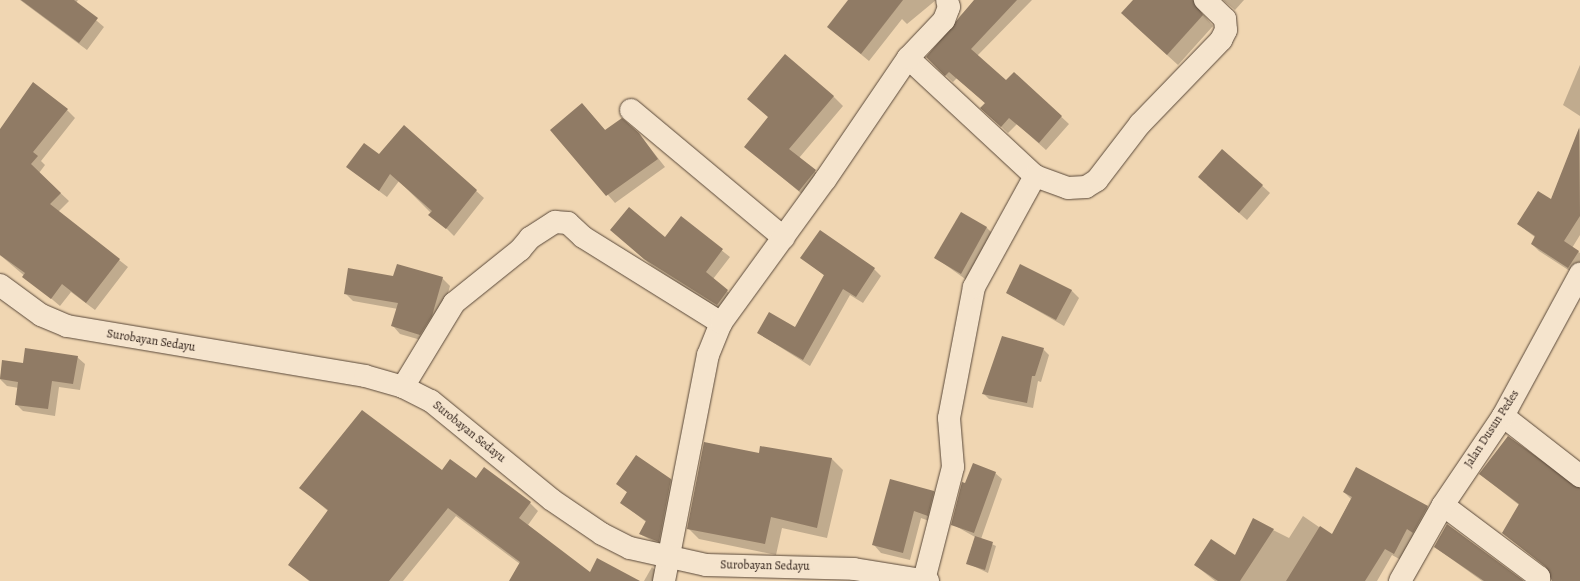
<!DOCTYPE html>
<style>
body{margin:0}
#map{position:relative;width:1580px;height:581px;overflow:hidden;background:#f0d6b2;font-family:Alegreya,serif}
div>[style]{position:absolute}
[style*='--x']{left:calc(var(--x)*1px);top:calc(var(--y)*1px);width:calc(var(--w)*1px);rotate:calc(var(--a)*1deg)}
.shadow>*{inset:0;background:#0003}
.building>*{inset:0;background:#907b65}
.roads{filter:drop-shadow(0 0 1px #594839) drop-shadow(0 0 1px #594839)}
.street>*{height:22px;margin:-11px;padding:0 11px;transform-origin:11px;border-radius:11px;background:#f5e4cd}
.secondary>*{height:22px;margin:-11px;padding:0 11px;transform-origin:11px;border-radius:11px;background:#f5e4cd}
span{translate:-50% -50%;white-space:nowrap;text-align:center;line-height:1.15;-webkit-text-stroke:4px #f5e4cd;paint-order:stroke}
.street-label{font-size:12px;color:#271811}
</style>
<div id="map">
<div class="shadow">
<i style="clip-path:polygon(20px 0,78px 0,76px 3px,104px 27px,87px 50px)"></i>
<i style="clip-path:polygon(850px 0,936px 0,907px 24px,902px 19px,869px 61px,828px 27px)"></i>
<i style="clip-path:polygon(975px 0,1032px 0,977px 56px,1006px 81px,1014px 73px,1069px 124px,1046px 150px,1017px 124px,1008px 133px,989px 115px,986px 104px,957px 78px,953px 82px,934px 64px,960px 16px)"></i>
<i style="clip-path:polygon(1134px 0,1191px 0,1213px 26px,1178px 65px,1133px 24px)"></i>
<i style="clip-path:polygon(1223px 0,1244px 0,1235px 10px)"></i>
<i style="clip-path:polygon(1580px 65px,1580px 116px,1563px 105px)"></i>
<i style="clip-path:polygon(833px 96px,843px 106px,799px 158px,825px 180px,809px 200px,746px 147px)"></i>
<i style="clip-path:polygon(582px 104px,606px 131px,639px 134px,665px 167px,615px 203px,552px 130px)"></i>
<i style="clip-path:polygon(67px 110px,75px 118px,41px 161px,45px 165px,39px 173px,69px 201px,58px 212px,128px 267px,95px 310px,71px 292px,60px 306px,0 255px,0 130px)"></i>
<i style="clip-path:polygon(404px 126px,484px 198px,454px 236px,399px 181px,387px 197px,347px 167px,379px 155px)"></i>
<i style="clip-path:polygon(1580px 127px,1580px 235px,1572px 248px,1580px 253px,1580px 268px,1576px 275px,1539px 251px,1532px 244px,1536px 238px,1518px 224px,1551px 201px)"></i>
<i style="clip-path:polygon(1223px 150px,1270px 193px,1247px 220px,1207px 185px)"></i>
<i style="clip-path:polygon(681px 218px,730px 257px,713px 279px,735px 298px,724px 312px,652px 266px,611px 230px,665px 238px)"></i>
<i style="clip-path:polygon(986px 227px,994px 235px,968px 281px,936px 258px)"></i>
<i style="clip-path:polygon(802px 258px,874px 269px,881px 276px,863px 303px,850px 295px,810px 366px,758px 333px,795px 328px,825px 276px)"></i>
<i style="clip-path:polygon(394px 277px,442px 278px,450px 286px,439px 324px,428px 342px,400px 334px,393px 326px,398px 309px,353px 301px,345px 293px)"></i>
<i style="clip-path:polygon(1071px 290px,1079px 298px,1064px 326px,1007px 293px)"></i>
<i style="clip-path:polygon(1043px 349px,1049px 355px,1041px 382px,1038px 381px,1033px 408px,989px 399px,983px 393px)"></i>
<i style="clip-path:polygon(77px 357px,85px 364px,80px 390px,59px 387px,55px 416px,23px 411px,16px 404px,19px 388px,7px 386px,0 379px,3px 361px,24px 364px)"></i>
<i style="clip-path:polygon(761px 447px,832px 459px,843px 470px,827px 538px,782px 528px,776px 555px,699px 539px,688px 528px,760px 454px)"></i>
<i style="clip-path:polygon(442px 471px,476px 479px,530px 503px,538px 511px,528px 525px,590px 574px,638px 581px,510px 581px,520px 564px,456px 516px,403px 581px,309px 581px,289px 564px,328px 511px,301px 488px)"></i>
<i style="clip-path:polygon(995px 473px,1002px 479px,981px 539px,996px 546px,988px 573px,967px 563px,975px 537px,952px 524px,965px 484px)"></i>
<i style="clip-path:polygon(1480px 474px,1580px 490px,1580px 581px,1552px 581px,1548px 569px,1503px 533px,1519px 505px)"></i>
<i style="clip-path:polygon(671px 479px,677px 486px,665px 548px,640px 534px,646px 522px,621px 502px,628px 493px,617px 484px)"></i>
<i style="clip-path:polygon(934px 491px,941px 499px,935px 523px,921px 518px,910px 560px,881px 553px,874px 545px)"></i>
<i style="clip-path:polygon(1344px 492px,1427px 507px,1435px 514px,1401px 560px,1392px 555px,1377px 581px,1215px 581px,1195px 565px,1235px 556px,1253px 520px,1289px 538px,1303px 516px,1332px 536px,1351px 499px)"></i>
<i style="clip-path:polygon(1435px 547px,1518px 581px,1482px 581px)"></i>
<i style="clip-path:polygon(652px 567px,660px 575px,660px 581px,644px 581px)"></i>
</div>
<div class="building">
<i style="clip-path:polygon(21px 0,74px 0,98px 18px,79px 43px)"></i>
<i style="clip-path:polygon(848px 0,903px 0,861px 54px,827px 27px)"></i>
<i style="clip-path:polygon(974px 0,1017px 0,971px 49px,1006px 80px,1014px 72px,1062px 116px,1039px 143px,1009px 118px,1001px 127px,980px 108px,985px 103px,949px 72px,945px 76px,926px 57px)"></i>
<i style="clip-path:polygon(1133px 0,1193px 0,1203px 15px,1167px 55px,1121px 13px)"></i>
<i style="clip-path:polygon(785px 54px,834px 96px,789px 149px,816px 170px,799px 191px,744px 147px,768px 117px,747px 99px)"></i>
<i style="clip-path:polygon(33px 82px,68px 109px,33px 152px,38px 156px,31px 164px,61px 193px,50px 204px,120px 259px,86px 303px,62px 284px,51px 299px,22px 277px,25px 273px,0 255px,0 129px)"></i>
<i style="clip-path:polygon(582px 103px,605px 130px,622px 118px,639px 133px,658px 159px,606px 196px,550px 130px)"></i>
<i style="clip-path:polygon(404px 125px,477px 190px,446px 229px,428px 215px,432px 211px,390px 174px,379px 191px,346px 167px,364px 143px,379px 154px)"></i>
<i style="clip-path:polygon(1579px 128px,1580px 216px,1564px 241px,1579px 251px,1568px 268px,1531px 244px,1535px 236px,1517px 224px,1538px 191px,1551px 199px)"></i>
<i style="clip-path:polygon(1222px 149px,1263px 185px,1239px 213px,1198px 177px)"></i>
<i style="clip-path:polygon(629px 207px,665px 237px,681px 216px,723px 249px,706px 272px,728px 290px,717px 305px,644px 259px,610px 230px)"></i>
<i style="clip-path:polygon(961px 212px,987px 227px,961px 274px,934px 258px)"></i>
<i style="clip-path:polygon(820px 230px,875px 268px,856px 297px,843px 289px,803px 360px,757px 333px,769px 312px,795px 327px,824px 275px,800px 258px)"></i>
<i style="clip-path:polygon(397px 264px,443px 277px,432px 316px,420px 335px,391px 326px,398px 303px,344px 294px,348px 268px,393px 276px)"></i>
<i style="clip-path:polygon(1020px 264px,1072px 290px,1056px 320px,1006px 293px)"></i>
<i style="clip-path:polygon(1002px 336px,1044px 348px,1035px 376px,1032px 376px,1027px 403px,982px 394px)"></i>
<i style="clip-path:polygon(25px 348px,78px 356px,73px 384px,52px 381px,48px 409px,15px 405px,18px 382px,0 379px,2px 360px,23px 363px)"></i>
<i style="clip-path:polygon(362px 410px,442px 470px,450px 459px,476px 478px,484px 467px,531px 502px,519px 518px,590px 572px,597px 558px,640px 581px,509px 581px,520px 562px,448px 508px,389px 581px,310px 581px,288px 565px,328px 510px,299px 488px)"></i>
<i style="clip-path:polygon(1508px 436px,1580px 488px,1580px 581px,1552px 581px,1546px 567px,1502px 533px,1519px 504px,1479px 474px)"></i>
<i style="clip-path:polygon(704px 442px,759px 453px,760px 446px,832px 458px,817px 528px,771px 517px,765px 544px,687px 529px)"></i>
<i style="clip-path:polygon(636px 455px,671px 479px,659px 542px,639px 534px,646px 521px,620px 503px,627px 492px,616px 484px)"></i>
<i style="clip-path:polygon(973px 463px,996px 472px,974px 533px,951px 525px,962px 482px,965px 483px)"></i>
<i style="clip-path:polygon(1356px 467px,1428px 506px,1413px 533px,1407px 529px,1394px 554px,1385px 549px,1365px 581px,1286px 581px,1320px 526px,1332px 534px,1352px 497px,1343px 492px)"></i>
<i style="clip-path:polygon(890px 479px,934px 491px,928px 516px,914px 511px,903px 553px,872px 545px)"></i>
<i style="clip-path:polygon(1253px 518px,1274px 529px,1240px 581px,1218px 581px,1194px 565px,1211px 539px,1235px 555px)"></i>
<i style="clip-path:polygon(1447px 524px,1524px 581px,1484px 581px,1434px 547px)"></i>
<i style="clip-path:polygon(975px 536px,993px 542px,985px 570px,966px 564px)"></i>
</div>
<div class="roads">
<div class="street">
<i style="--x:908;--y:58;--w:173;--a:42.9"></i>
<i style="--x:1035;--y:176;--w:35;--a:20"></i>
<i style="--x:1068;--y:188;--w:18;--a:-3"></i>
<i style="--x:1086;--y:187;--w:13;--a:-32"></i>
<i style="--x:1097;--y:180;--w:71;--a:-52.5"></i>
<i style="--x:1140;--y:124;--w:117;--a:-46"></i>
<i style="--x:1221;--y:40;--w:11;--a:-63"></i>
<i style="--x:1226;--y:30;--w:11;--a:-95"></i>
<i style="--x:1225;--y:19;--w:28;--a:-136"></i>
<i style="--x:631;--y:110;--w:199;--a:39.9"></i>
<i style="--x:403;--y:387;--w:98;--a:-58.7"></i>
<i style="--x:454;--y:303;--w:85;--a:-38.8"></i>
<i style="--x:520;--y:250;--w:16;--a:-50"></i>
<i style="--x:530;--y:238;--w:30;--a:-33"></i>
<i style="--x:555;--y:222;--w:13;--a:4"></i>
<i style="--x:568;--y:223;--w:21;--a:43"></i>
<i style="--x:583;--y:237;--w:163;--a:31.9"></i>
<i style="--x:1503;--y:416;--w:98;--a:37.9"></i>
<i style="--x:1443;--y:505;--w:120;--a:36.9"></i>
<i style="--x:1539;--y:577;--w:4;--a:90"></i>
<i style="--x:924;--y:580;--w:117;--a:-75.6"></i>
<i style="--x:953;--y:467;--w:49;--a:-94.7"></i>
<i style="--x:949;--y:418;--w:133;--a:-79.2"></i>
<i style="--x:974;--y:287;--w:127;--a:-61.2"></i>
<i style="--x:664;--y:581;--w:230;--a:-79"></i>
<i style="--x:708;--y:355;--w:35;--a:-68"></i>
<i style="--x:721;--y:323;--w:177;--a:-54"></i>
<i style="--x:825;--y:180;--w:148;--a:-55.8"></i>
<i style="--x:908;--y:58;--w:52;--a:-46.5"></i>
<i style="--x:944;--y:20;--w:14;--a:-69"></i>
<i style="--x:949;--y:7;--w:7;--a:-106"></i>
<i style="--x:1400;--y:581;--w:87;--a:-60.5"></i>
<i style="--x:1443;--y:505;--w:107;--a:-56"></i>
<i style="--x:1503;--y:416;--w:162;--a:-61.5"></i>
</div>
<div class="secondary">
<i style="--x:0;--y:285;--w:51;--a:36.2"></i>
<i style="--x:41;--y:315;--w:28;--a:23"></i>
<i style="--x:67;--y:326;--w:302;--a:9.5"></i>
<i style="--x:365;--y:376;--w:40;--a:16"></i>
<i style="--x:403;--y:387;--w:31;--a:27"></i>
<i style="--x:431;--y:401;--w:156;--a:39.3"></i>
<i style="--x:552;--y:500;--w:60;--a:34.2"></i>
<i style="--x:602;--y:534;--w:31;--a:27"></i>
<i style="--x:630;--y:548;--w:78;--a:12.6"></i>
<i style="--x:706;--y:565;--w:148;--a:1.5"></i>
<i style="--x:854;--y:569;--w:75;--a:9.2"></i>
</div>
</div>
<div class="street-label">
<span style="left:151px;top:341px;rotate:9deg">Surobayan Sedayu</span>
<span style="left:1492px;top:429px;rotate:-57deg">Jalan Dusun Pedes</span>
<span style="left:469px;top:432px;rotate:39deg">Surobayan Sedayu</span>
<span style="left:765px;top:566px;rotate:1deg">Surobayan Sedayu</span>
</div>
</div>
